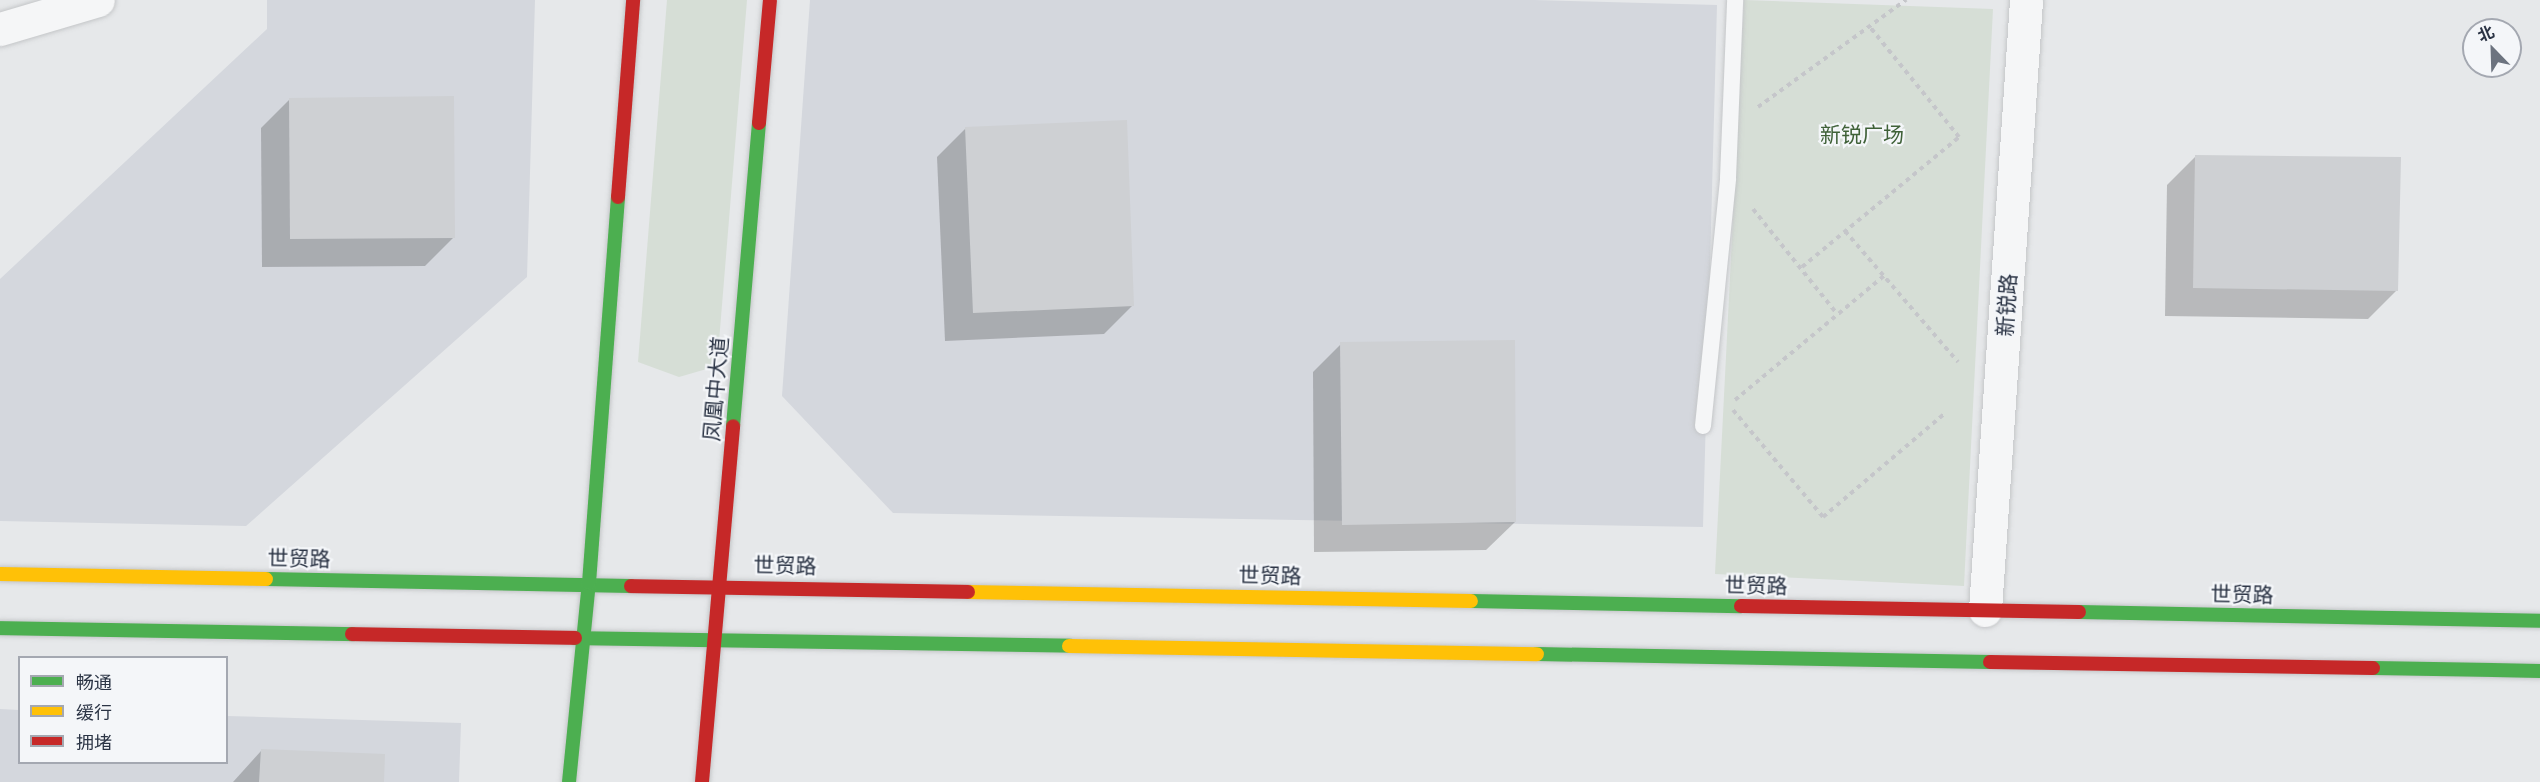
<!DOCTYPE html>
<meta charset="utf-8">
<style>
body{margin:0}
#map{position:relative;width:2540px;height:782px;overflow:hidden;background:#e6e8ea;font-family:Quicksand,"Noto Sans SC",sans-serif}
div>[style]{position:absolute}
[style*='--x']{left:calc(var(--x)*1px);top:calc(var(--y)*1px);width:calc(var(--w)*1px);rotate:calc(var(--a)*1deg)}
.built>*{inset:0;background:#d4d7dd}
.green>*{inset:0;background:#d6ded6}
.shadow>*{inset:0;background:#0003}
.building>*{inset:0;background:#ced0d3}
.path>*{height:4px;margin-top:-2px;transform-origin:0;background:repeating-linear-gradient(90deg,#c5c6ca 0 4.5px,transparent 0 9px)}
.roads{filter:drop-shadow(0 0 2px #c4c6c8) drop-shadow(0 0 2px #c4c6c8)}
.lane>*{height:16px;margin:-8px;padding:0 8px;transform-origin:8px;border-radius:8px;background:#f5f6f7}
.street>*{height:33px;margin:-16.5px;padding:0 16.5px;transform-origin:16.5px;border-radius:16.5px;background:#f5f6f7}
.fast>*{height:14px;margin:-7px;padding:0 7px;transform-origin:7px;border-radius:7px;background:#4caf50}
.slow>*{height:14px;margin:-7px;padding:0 7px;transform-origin:7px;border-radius:7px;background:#ffc107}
.jam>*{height:14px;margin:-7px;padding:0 7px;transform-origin:7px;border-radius:7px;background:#c62828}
span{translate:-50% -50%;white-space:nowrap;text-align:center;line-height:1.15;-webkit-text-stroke:4.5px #f4f6f9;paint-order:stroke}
.park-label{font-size:21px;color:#3f6138}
.street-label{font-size:21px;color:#2b3445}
.legend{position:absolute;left:18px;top:656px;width:210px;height:108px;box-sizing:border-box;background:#f4f6f9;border:2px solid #a4a8b1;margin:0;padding:8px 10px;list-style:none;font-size:18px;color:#2b3445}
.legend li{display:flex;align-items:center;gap:12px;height:30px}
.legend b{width:30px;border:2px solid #a4a8b1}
.north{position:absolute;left:2462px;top:18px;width:60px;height:60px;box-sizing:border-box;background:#f4f6f9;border:2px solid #a4a8b1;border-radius:50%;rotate:337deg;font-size:16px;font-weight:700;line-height:24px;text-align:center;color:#2b3445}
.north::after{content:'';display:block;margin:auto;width:21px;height:27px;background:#6c737f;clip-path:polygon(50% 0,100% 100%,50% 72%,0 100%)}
</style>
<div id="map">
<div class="built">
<i style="clip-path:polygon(267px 0,535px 0,527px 277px,246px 526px,0 521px,0 279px,267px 29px)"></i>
<i style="clip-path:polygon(810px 0,1534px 0,1717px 5px,1703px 527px,893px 513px,782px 396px)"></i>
<i style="clip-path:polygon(0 709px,19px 710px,20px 762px,226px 762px,227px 716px,461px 723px,459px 782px,0 782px)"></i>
</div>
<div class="green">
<i style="clip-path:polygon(667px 0,747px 0,717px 366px,679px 377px,638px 362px)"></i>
<i style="clip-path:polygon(1744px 0,1993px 9px,1964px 586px,1715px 574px)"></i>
</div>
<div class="shadow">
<i style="clip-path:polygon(290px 99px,454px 237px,425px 266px,262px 267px,261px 128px)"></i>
<i style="clip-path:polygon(966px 128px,1133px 305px,1104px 334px,945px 341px,937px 157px)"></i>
<i style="clip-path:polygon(2196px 156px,2397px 290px,2368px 319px,2165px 316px,2167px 185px)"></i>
<i style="clip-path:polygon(1341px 344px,1515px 522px,1486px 550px,1314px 552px,1313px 372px)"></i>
<i style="clip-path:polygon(261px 751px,382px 782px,233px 782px)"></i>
</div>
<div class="building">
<i style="clip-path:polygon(454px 96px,455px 238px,290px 239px,289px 98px)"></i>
<i style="clip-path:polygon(1127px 120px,1134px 306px,973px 313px,965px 127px)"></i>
<i style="clip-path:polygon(2195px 155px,2401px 157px,2398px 291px,2193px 288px)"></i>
<i style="clip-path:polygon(1515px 340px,1516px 522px,1342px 525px,1340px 342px)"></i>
<i style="clip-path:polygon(261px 749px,385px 754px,384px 782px,259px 782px)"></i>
</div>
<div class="path">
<i style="--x:1758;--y:107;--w:183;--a:-35.9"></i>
<i style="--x:1753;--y:209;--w:134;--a:51.3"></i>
<i style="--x:1845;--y:231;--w:173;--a:49.2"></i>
<i style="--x:1802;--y:267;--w:204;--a:-39.6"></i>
<i style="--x:1959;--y:137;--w:143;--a:-129"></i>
<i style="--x:1735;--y:400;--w:194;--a:-39.8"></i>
<i style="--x:1733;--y:410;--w:140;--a:49.9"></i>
<i style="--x:1823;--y:517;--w:159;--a:-40.4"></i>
</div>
<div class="roads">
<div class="lane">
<i style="--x:1703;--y:426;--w:249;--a:-84.2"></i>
<i style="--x:1728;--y:178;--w:178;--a:-87.7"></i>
</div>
<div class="street">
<i style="--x:0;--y:29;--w:102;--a:-16.5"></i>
<i style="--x:1985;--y:610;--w:611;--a:-86.15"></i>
</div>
<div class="fast">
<i style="--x:733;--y:426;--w:304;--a:-85.1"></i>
<i style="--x:266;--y:579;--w:365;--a:1.1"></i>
<i style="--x:1471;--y:601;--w:270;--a:1.1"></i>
<i style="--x:2079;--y:612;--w:461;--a:1.1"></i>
<i style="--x:0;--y:628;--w:352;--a:1"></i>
<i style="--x:575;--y:638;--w:494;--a:0.9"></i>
<i style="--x:1537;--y:654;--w:453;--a:1"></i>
<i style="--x:2373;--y:668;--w:167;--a:1"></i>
<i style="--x:569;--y:782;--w:200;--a:-84.3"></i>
<i style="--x:589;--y:583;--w:387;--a:-85.7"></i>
</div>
<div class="slow">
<i style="--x:0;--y:574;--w:266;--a:1.1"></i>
<i style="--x:968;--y:592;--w:503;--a:1.03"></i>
<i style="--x:1069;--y:646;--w:468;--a:1"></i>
</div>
<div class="jam">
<i style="--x:759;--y:123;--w:123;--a:-84.9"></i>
<i style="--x:618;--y:197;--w:198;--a:-85.6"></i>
<i style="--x:631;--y:586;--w:337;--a:1"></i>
<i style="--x:1741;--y:606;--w:338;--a:1"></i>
<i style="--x:352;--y:634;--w:223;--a:1"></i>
<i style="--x:1990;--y:662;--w:383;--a:0.9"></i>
<i style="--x:702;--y:782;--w:357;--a:-85"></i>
</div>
</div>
<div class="park-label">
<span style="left:1862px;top:134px">新锐广场</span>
</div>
<div class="street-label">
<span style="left:2006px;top:305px;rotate:-86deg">新锐路</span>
<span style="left:715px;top:389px;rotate:-85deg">凤凰中大道</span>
<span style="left:299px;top:558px;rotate:1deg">世贸路</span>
<span style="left:785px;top:565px;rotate:1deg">世贸路</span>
<span style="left:1270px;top:575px;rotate:1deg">世贸路</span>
<span style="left:1756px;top:585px;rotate:1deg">世贸路</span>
<span style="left:2242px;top:594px;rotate:1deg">世贸路</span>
</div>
<ul class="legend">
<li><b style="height:8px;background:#4caf50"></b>畅通</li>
<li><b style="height:8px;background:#ffc107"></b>缓行</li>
<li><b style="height:8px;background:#c62828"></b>拥堵</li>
</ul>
<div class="north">北</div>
</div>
